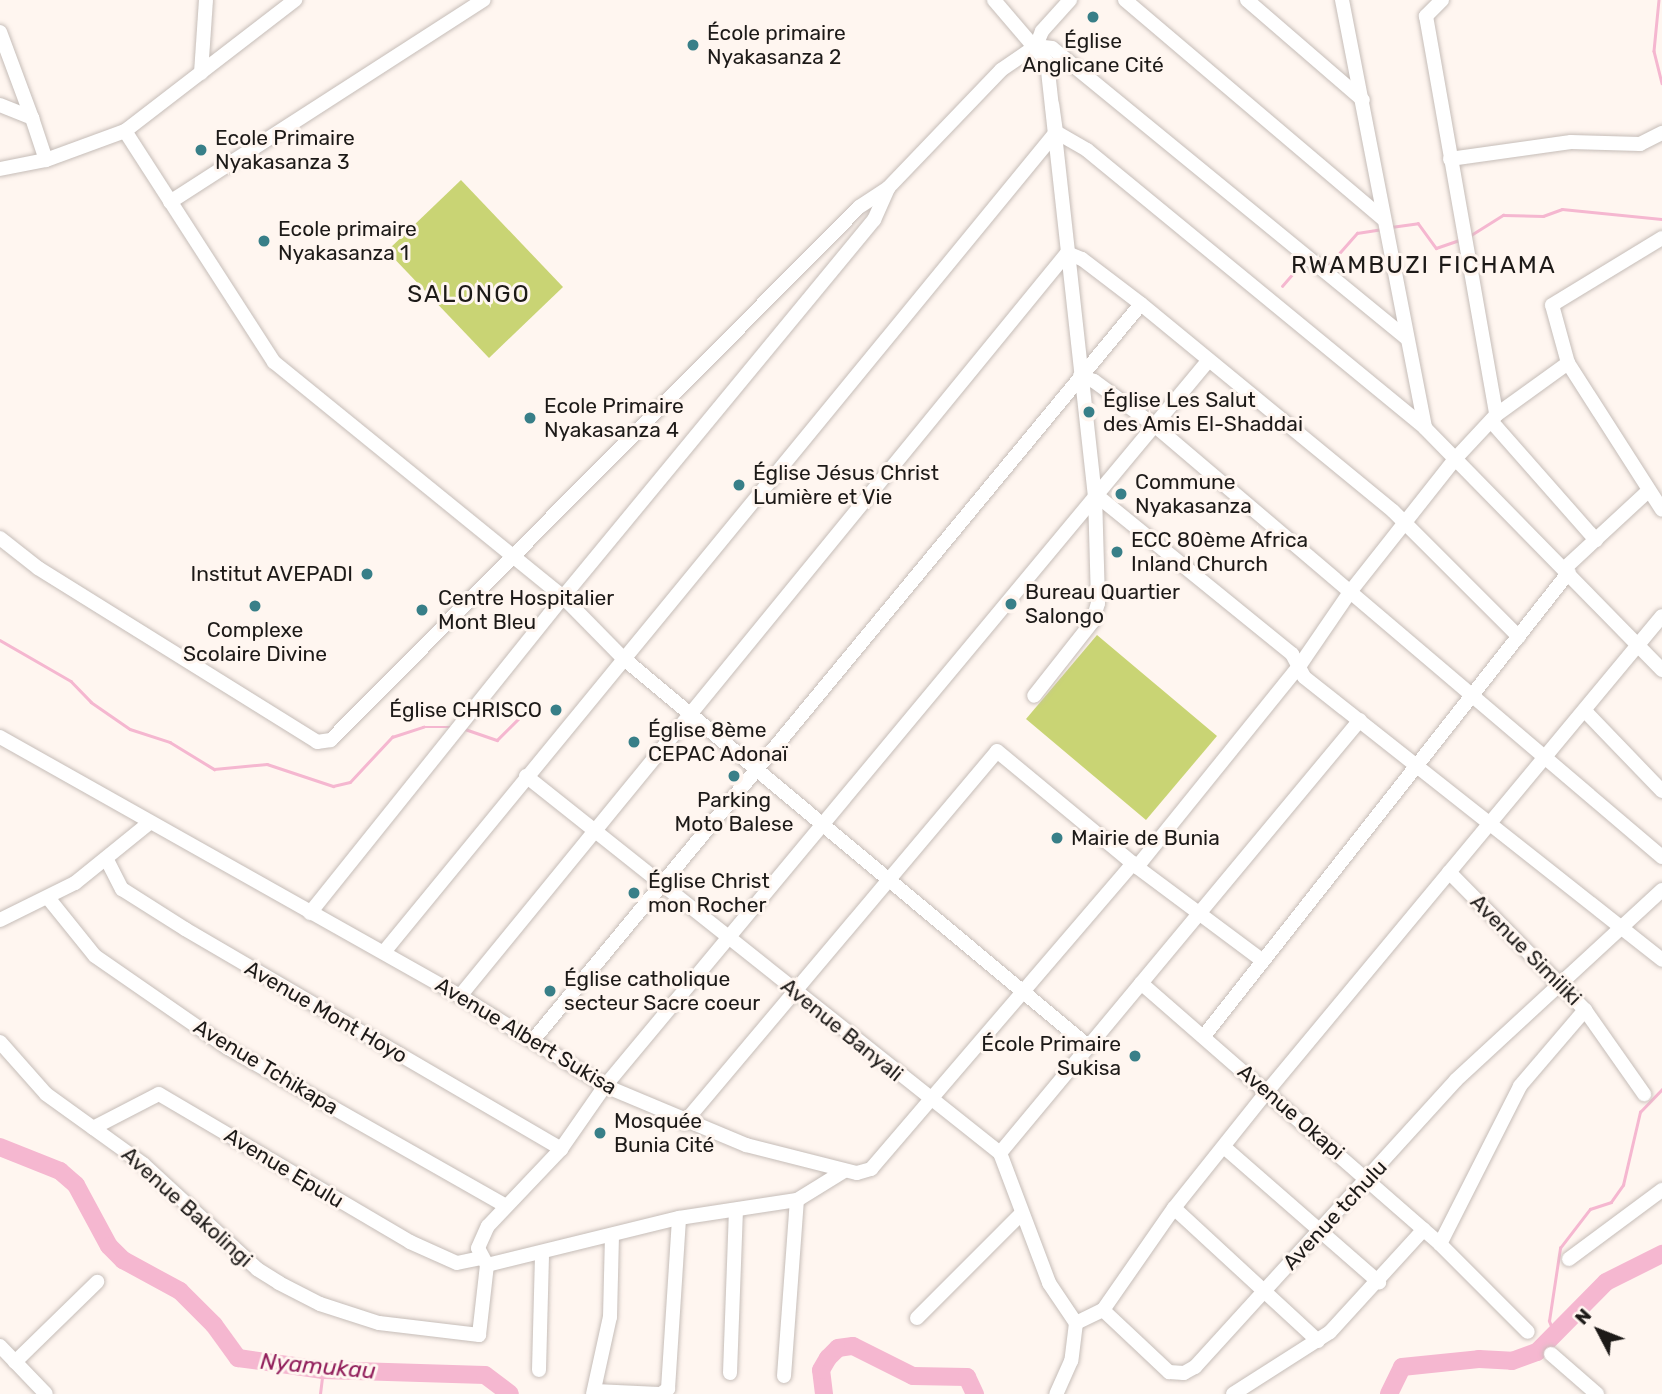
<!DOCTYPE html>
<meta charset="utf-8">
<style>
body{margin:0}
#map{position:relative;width:1662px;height:1394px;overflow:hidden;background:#fff6f0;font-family:Rubik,sans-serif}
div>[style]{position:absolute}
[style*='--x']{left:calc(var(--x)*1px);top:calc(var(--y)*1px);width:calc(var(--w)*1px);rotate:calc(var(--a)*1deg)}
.green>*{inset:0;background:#c9d474}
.stream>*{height:2.5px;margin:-1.25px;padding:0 1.25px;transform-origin:1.25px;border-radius:1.25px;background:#f5b7d0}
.river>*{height:18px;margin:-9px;padding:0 9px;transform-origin:9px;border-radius:9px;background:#f5b7d0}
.roads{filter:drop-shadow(0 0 2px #c6bdb8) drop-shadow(0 0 2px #c6bdb8)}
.minor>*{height:14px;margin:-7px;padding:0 7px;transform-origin:7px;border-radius:7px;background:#fff}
.dots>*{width:19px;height:19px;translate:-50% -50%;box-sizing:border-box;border:4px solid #fff6f0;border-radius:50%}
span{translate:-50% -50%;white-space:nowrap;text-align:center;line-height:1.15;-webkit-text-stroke:6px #fff6f0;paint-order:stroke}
.poi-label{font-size:21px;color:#1d1a18}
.left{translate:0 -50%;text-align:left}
.right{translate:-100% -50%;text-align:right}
.street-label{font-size:21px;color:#1d1a18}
.water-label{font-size:23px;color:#911e5b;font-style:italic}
.quarter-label{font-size:24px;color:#1d1a18;letter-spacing:2px}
.north{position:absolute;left:1564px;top:1296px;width:70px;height:70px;-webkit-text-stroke:5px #fff6f0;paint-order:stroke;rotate:312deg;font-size:19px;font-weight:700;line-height:28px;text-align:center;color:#1d1a18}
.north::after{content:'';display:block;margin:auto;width:24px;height:32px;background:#1d1a18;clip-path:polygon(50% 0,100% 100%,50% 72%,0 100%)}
</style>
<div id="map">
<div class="green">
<i style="clip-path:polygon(461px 180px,563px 287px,489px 358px,387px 251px)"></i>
<i style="clip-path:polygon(1097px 635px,1217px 736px,1146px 820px,1026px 719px)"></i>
</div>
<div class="stream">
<i style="--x:1659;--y:0;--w:51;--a:95.6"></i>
<i style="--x:1654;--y:51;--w:33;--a:76"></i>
<i style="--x:1391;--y:227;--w:27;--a:-8"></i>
<i style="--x:1418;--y:223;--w:31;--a:54"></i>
<i style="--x:1436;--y:248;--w:28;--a:-19"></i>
<i style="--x:1471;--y:235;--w:38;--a:-32"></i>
<i style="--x:1503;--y:215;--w:40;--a:1.4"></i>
<i style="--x:1543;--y:216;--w:20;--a:-20"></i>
<i style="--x:1562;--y:209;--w:100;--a:5.7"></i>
<i style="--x:1328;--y:266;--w:44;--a:-48.7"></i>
<i style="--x:1357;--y:233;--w:24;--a:-9"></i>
<i style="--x:1282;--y:286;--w:35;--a:-49"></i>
<i style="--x:0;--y:640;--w:82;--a:30"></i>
<i style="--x:71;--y:681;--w:29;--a:46"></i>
<i style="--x:91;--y:702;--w:47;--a:34.7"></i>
<i style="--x:130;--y:729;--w:42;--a:18"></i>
<i style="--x:170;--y:742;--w:52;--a:31.5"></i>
<i style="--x:214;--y:769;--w:53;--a:-5.4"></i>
<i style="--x:267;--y:764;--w:70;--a:18.4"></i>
<i style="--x:333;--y:786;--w:17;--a:-13"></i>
<i style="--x:350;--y:782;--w:62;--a:-47"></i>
<i style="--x:392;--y:737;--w:33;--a:-18"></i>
<i style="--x:423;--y:727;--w:29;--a:0"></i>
<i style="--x:465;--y:729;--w:34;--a:19"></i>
<i style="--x:497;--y:740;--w:30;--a:-45"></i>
<i style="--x:1555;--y:1336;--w:16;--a:-112"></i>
<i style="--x:1549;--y:1321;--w:74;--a:-81.4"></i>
<i style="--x:1560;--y:1248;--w:49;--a:-52.4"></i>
<i style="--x:1590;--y:1209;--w:22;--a:-18"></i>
<i style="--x:1611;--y:1202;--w:21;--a:-55"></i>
<i style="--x:1623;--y:1185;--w:75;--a:-76.9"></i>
<i style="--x:1640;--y:1112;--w:32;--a:-46"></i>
<i style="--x:320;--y:1394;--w:24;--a:-83"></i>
</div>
<div class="river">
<i style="--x:0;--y:1147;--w:65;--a:21.8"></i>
<i style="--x:60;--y:1171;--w:21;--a:41"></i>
<i style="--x:76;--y:1185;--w:69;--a:61.6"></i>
<i style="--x:109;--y:1246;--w:20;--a:45"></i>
<i style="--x:123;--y:1260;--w:65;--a:28.5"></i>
<i style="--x:180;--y:1291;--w:48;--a:45"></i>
<i style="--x:214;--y:1325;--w:41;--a:54"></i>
<i style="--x:238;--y:1358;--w:86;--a:8"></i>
<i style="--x:323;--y:1370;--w:162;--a:1.8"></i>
<i style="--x:485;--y:1375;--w:31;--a:37"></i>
<i style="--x:824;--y:1394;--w:24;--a:-97"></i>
<i style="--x:821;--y:1370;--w:14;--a:-60"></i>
<i style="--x:828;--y:1358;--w:14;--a:-45"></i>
<i style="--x:838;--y:1348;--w:15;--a:-8"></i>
<i style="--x:853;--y:1346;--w:67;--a:26.6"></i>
<i style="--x:913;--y:1376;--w:54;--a:1.1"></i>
<i style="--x:967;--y:1377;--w:19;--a:65"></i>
<i style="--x:1389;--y:1394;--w:30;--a:-64"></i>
<i style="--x:1402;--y:1367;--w:77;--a:-5.9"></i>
<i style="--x:1479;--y:1359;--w:33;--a:3"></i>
<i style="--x:1512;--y:1361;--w:27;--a:-20"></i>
<i style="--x:1537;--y:1352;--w:98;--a:-45.4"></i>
<i style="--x:1606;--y:1282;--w:63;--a:-26.6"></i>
</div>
<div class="roads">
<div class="minor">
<i style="--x:994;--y:0;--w:82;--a:49.5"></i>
<i style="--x:1047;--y:62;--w:435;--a:83.7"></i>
<i style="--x:1095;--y:494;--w:109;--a:88.4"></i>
<i style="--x:1098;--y:603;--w:19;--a:106"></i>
<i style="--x:1093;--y:621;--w:95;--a:128.2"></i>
<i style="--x:1125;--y:0;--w:338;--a:40.3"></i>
<i style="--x:1247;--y:0;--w:153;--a:40.8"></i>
<i style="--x:1342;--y:0;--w:436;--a:79"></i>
<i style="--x:1442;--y:0;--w:23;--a:135"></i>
<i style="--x:1426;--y:16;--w:405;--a:80"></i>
<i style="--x:0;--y:32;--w:92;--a:69.6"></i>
<i style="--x:1036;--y:46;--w:16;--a:7"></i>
<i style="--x:1052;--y:48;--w:458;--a:39.3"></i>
<i style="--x:201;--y:73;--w:73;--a:-86.1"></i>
<i style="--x:0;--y:105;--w:35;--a:22"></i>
<i style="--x:32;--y:118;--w:44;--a:71.6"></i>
<i style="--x:125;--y:131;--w:275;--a:57.2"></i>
<i style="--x:274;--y:362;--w:372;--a:39.1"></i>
<i style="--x:563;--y:597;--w:86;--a:45.5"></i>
<i style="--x:623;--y:658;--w:606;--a:39.84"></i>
<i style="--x:1056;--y:132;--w:36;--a:30"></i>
<i style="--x:1087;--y:150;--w:438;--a:39.4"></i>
<i style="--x:1425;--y:428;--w:339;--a:45.6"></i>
<i style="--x:1450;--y:159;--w:122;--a:-8"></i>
<i style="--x:1571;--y:142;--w:69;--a:1.7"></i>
<i style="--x:1640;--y:144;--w:25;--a:-27"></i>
<i style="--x:0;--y:169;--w:47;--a:-11.1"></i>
<i style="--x:46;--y:160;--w:84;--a:-20.2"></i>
<i style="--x:125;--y:131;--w:215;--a:-37.6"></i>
<i style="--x:170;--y:202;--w:373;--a:-32.8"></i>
<i style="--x:1067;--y:253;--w:16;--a:22"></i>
<i style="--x:1082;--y:259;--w:74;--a:37.3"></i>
<i style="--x:1141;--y:304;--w:326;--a:39.4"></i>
<i style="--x:1393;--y:511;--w:178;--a:45"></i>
<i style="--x:1568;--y:363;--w:174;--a:57.4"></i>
<i style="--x:1080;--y:376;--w:15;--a:20"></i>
<i style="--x:1094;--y:381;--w:74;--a:36.3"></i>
<i style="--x:1154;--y:425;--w:667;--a:40.38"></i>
<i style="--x:1491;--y:421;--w:159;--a:48.6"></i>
<i style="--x:1095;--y:494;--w:254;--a:39.1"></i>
<i style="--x:1292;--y:654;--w:26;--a:62"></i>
<i style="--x:1304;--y:677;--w:456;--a:38.3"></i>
<i style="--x:0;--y:538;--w:48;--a:38.3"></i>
<i style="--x:38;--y:568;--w:329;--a:31.9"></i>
<i style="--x:317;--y:742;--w:14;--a:-8"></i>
<i style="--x:331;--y:740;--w:750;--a:-45.27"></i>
<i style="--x:859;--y:207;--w:35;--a:-33"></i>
<i style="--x:888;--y:188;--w:163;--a:-46.2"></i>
<i style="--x:1001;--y:70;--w:42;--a:-34.4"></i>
<i style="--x:1036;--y:46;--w:16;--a:-68"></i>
<i style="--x:1042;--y:31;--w:42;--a:-47.9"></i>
<i style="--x:1565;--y:568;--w:112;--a:-42.8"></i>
<i style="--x:1585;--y:711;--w:111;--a:46.1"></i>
<i style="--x:0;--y:737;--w:528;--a:29.38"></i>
<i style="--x:460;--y:996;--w:171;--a:31.8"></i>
<i style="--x:605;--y:1086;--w:153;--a:22.7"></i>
<i style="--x:746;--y:1145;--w:114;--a:14.2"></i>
<i style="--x:857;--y:1173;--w:15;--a:-16"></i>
<i style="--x:871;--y:1169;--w:403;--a:-49.4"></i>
<i style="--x:526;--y:776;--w:606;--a:38.5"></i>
<i style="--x:1000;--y:1153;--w:139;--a:69.3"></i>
<i style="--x:1049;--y:1283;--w:48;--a:56"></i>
<i style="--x:1076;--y:1323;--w:38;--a:97"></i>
<i style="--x:1071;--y:1361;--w:36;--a:114"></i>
<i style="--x:107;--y:860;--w:33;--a:63"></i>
<i style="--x:122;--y:889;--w:75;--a:32.4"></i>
<i style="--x:185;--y:929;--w:436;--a:30.3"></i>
<i style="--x:1137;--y:867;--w:260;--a:-51.1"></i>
<i style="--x:1300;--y:665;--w:88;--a:-55.6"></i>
<i style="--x:1350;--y:592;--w:169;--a:-51.7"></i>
<i style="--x:1455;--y:459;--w:60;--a:-47"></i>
<i style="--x:1496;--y:415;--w:89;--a:-35.8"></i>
<i style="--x:1568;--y:363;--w:60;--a:-105.4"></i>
<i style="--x:1552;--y:305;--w:129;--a:-31.3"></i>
<i style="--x:1449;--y:872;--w:194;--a:45.4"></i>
<i style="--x:1585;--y:1010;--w:103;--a:54.9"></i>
<i style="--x:49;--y:899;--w:73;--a:51.1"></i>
<i style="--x:95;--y:956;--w:162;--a:34.7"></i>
<i style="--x:228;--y:1048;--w:320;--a:29.6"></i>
<i style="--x:310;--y:913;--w:405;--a:-51.3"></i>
<i style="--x:563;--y:597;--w:489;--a:-50.5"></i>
<i style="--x:874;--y:220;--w:35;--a:-66"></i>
<i style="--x:0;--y:920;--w:84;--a:-26.3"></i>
<i style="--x:75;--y:883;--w:95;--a:-39"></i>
<i style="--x:384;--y:952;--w:1060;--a:-50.66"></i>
<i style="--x:1056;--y:132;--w:27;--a:-98"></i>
<i style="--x:1141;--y:983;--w:397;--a:41.1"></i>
<i style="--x:1440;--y:1244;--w:124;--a:45"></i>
<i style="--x:460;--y:996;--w:959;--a:-50.75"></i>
<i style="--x:1204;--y:1036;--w:590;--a:-51.81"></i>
<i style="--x:534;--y:1039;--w:953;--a:-50.45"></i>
<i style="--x:0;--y:1042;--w:69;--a:48.5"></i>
<i style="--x:46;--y:1094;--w:120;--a:35.8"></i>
<i style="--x:143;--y:1164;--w:155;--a:42.6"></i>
<i style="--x:257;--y:1269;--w:26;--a:32"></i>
<i style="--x:279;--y:1283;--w:46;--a:27.1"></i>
<i style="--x:320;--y:1304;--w:62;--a:17.9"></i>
<i style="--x:379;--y:1323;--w:101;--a:6.8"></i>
<i style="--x:479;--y:1335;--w:70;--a:-83.5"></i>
<i style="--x:487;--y:1265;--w:19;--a:-118"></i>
<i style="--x:478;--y:1248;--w:24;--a:-66"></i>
<i style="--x:488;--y:1226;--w:106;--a:-46.5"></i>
<i style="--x:561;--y:1149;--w:77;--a:-55.1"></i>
<i style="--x:605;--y:1086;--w:943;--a:-50.25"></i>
<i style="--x:684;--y:1123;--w:486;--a:-49.9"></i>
<i style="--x:997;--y:751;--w:182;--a:39.6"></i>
<i style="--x:1137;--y:867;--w:157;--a:36.7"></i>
<i style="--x:93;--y:1128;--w:74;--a:-27.3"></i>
<i style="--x:159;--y:1094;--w:291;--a:30.5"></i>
<i style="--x:410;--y:1242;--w:51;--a:24.1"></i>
<i style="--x:457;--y:1263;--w:25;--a:-12"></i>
<i style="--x:1224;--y:1147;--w:206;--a:41.1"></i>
<i style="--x:1000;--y:1153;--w:563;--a:-50.26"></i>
<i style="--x:1174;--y:1208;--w:196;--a:42.7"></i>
<i style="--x:1440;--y:1244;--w:177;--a:-63.1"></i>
<i style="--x:1520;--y:1086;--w:100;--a:-49.5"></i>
<i style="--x:1569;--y:1259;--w:116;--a:-36.6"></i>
<i style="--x:487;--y:1265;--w:198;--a:-13.8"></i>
<i style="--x:679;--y:1218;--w:119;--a:-8.7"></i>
<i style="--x:797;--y:1200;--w:55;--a:-31.7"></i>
<i style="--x:1103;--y:1310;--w:91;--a:43.2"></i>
<i style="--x:1169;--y:1372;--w:15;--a:4"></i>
<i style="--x:1184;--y:1373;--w:13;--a:-29"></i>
<i style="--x:1195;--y:1367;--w:388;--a:-47.7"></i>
<i style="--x:1456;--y:1080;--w:280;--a:-42.7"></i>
<i style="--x:917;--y:1318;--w:147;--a:-45"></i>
<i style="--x:1076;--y:1323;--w:30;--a:-26"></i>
<i style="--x:1103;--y:1310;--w:124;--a:-55.2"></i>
<i style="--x:1174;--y:1208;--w:146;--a:-51.4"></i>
<i style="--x:1265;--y:1094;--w:621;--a:-50.29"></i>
<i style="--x:0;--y:1346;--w:66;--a:46.2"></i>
<i style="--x:1551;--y:1354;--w:61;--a:41"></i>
<i style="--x:15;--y:1362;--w:115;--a:-44.3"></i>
<i style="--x:539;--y:1370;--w:116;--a:-88.5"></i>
<i style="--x:730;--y:1373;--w:163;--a:-87.9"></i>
<i style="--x:784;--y:1376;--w:176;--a:-85.8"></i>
<i style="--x:595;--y:1391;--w:64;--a:2.7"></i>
<i style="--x:593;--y:1394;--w:79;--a:-77.6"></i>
<i style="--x:610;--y:1317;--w:81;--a:-88.6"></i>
<i style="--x:661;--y:1394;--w:9;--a:-36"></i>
<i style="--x:668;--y:1389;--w:171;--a:-86.3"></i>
<i style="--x:1233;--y:1394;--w:115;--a:-32.6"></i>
<i style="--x:1330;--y:1332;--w:139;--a:-47.6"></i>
</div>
</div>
<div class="dots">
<i style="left:1093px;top:17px;background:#387f88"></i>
<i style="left:693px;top:45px;background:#387f88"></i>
<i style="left:201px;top:150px;background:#387f88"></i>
<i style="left:264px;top:241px;background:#387f88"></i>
<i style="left:1089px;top:412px;background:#387f88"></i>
<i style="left:530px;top:418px;background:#387f88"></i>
<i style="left:739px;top:485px;background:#387f88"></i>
<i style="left:1121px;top:494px;background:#387f88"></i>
<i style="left:1117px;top:552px;background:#387f88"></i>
<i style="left:367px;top:574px;background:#387f88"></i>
<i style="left:1011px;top:604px;background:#387f88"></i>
<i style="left:255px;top:606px;background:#387f88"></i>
<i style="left:422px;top:610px;background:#387f88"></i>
<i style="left:556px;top:710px;background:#387f88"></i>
<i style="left:634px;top:742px;background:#387f88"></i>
<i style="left:734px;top:776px;background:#387f88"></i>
<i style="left:1057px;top:838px;background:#387f88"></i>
<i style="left:634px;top:893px;background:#387f88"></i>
<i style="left:550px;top:991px;background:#387f88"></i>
<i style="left:1135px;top:1056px;background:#387f88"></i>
<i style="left:600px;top:1133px;background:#387f88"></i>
</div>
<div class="poi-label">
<span class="left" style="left:707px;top:45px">École primaire<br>Nyakasanza 2</span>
<span style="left:1093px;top:53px">Église<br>Anglicane Cité</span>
<span class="left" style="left:215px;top:150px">Ecole Primaire<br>Nyakasanza 3</span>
<span class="left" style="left:278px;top:241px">Ecole primaire<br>Nyakasanza 1</span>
<span class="left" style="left:1103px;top:412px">Église Les Salut<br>des Amis El-Shaddai</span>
<span class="left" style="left:544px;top:418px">Ecole Primaire<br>Nyakasanza 4</span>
<span class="left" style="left:753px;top:485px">Église Jésus Christ<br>Lumière et Vie</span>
<span class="left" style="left:1135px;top:494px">Commune<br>Nyakasanza</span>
<span class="left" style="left:1131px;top:552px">ECC 80ème Africa<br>Inland Church</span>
<span class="right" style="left:353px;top:574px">Institut AVEPADI</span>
<span class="left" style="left:1025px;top:604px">Bureau Quartier<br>Salongo</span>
<span class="left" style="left:438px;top:610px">Centre Hospitalier<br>Mont Bleu</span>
<span style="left:255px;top:642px">Complexe<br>Scolaire Divine</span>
<span class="right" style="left:542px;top:710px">Église CHRISCO</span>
<span class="left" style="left:648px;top:742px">Église 8ème<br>CEPAC Adonaï</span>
<span style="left:734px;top:812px">Parking<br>Moto Balese</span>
<span class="left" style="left:1071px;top:838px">Mairie de Bunia</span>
<span class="left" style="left:648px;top:893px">Église Christ<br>mon Rocher</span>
<span class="left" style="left:564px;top:991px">Église catholique<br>secteur Sacre coeur</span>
<span class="right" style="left:1121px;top:1056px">École Primaire<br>Sukisa</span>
<span class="left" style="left:614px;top:1133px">Mosquée<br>Bunia Cité</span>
</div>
<div class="street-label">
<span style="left:1526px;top:950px;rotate:45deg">Avenue Similiki</span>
<span style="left:326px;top:1012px;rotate:30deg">Avenue Mont Hoyo</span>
<span style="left:842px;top:1030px;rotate:39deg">Avenue Banyali</span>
<span style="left:526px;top:1036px;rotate:31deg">Avenue Albert Sukisa</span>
<span style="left:266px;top:1067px;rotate:31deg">Avenue Tchikapa</span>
<span style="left:1291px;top:1112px;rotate:41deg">Avenue Okapi</span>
<span style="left:284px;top:1168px;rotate:31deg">Avenue Epulu</span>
<span style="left:187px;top:1207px;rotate:42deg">Avenue Bakolingi</span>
<span style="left:1335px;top:1215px;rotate:-47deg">Avenue tchulu</span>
</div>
<div class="water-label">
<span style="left:318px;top:1366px;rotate:5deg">Nyamukau</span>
</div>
<div class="quarter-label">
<span style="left:1424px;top:266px">RWAMBUZI FICHAMA</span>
<span style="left:469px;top:295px">SALONGO</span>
</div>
<div class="north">N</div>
</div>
